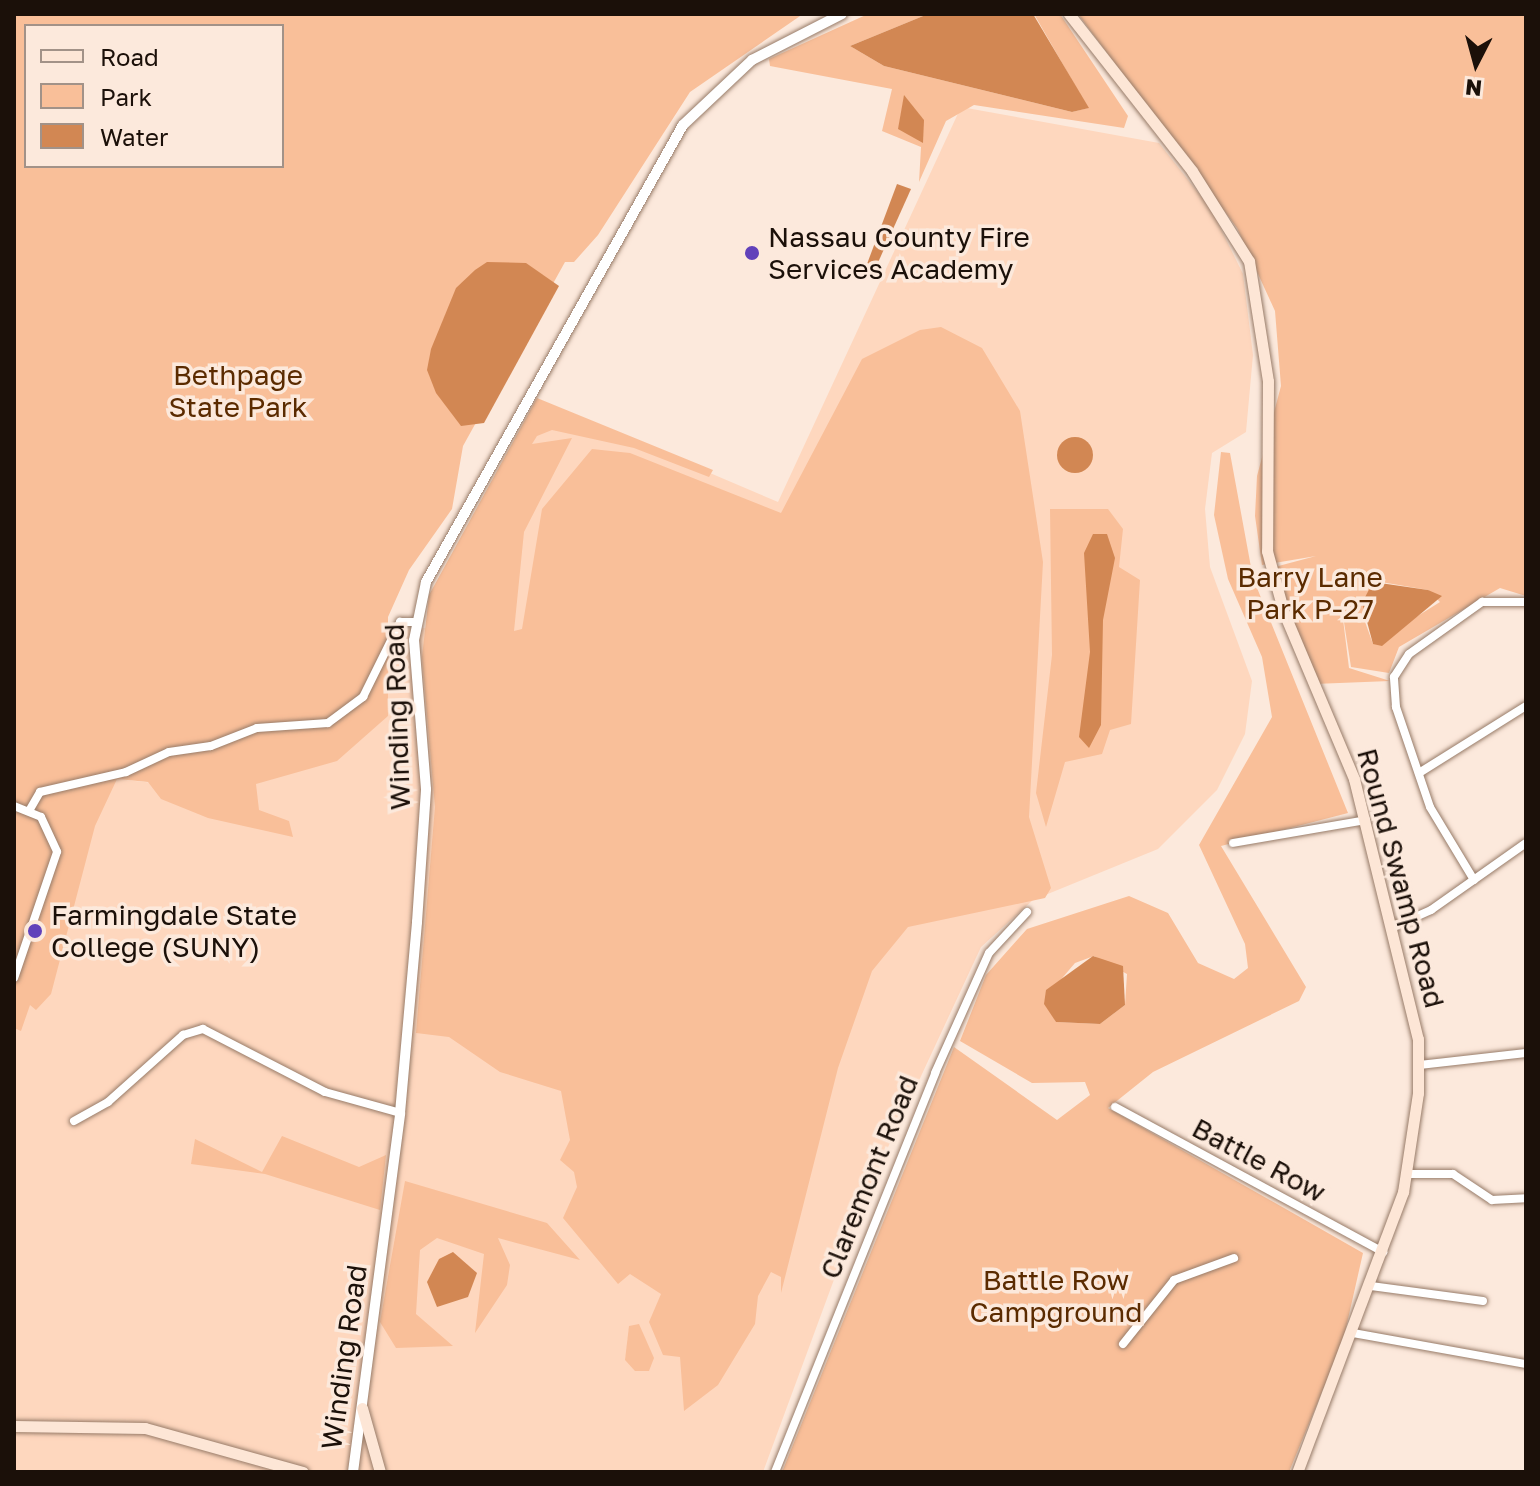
<!DOCTYPE html>
<style>
body{margin:0}
#map{position:relative;width:1540px;height:1486px;overflow:hidden;background:#fce9dc;font-family:"Golos Text",sans-serif}
div>[style]{position:absolute}
[style*='--x']{left:calc(var(--x)*1px);top:calc(var(--y)*1px);width:calc(var(--w)*1px);rotate:calc(var(--a)*1deg)}
.built>*{inset:0;background:#fed7be}
.green>*{inset:0;background:#f9bf99}
.water>*{inset:0;background:#d28753}
.round{border-radius:50%}
.roads{filter:drop-shadow(0 0 2px #977b68) drop-shadow(0 0 2px #977b68)}
.minor>*{height:8px;margin:-4px;padding:0 4px;transform-origin:4px;border-radius:4px;background:#fff}
.tertiary>*{height:10px;margin:-5px;padding:0 5px;transform-origin:5px;border-radius:5px;background:#fff}
.secondary>*{height:11px;margin:-5.5px;padding:0 5.5px;transform-origin:5.5px;border-radius:5.5px;background:#fde6d6}
.dots>*{width:22px;height:22px;translate:-50% -50%;box-sizing:border-box;border:4px solid #fce9dc;border-radius:50%}
span{translate:-50% -50%;white-space:nowrap;text-align:center;line-height:1.15;-webkit-text-stroke:7px #fce9dc;paint-order:stroke}
.poi-label{font-size:28px;color:#1b1009}
.left{translate:0 -50%;text-align:left}
.park-label{font-size:28px;color:#5b2b00}
.street-label{font-size:28px;color:#1b1009}
.frame{position:absolute;inset:0;border:16px solid #1b1009;pointer-events:none}
.legend{position:absolute;left:24px;top:24px;width:260px;height:144px;box-sizing:border-box;background:#fce9dc;border:2px solid #a29288;margin:0;padding:10px 14px;list-style:none;font-size:24px;color:#1b1009}
.legend li{display:flex;align-items:center;gap:16px;height:40px}
.legend b{width:40px;border:2px solid #a29288}
.north{position:absolute;left:1436px;top:24px;width:80px;height:80px;-webkit-text-stroke:6px #fce9dc;paint-order:stroke;rotate:186deg;font-size:22px;font-weight:700;line-height:32px;text-align:center;color:#1b1009}
.north::after{content:'';display:block;margin:auto;width:28px;height:36px;background:#1b1009;clip-path:polygon(50% 0,100% 100%,50% 72%,0 100%)}
</style>
<div id="map">
<div class="built">
<i style="clip-path:polygon(961px 107px,1159px 143px,1211px 209px,1243px 274px,1253px 355px,1246px 432px,1212px 453px,1205px 509px,1210px 567px,1252px 681px,1245px 734px,1217px 790px,1158px 849px,1033px 900px,981px 947px,863px 1201px,763px 1472px,14px 1472px,14px 803px,117px 779px,219px 790px,388px 716px,388px 632px,432px 627px,536px 399px,778px 502px)"></i>
</div>
<div class="green">
<i style="clip-path:polygon(evenodd,14px 14px,803px 14px,690px 92px,598px 235px,574px 262px,565px 262px,463px 446px,452px 509px,409px 570px,388px 617px,388px 716px,337px 761px,256px 784px,259px 810px,289px 821px,293px 837px,208px 818px,161px 799px,148px 782px,117px 779px,95px 826px,51px 994px,36px 1010px,30px 1005px,21px 1031px,14px 1028px,14px 14px,26px 26px,282px 26px,282px 166px,26px 166px,26px 26px)"></i>
<i style="clip-path:polygon(868px 14px,928px 14px,850px 46px,884px 66px,1072px 112px,1088px 108px,1034px 14px,1060px 14px,1128px 116px,1124px 128px,974px 105px,946px 121px,919px 182px,921px 147px,882px 131px,892px 89px,770px 66px,769px 59px)"></i>
<i style="clip-path:polygon(evenodd,1078px 14px,1526px 14px,1526px 596px,1500px 588px,1399px 647px,1389px 673px,1351px 667px,1341px 603px,1349px 668px,1390px 681px,1314px 684px,1271px 568px,1316px 556px,1262px 565px,1255px 516px,1257px 476px,1281px 386px,1275px 311px,1237px 228px,1078px 14px,1381px 582px,1428px 590px,1440px 602px,1373px 644px,1364px 619px,1381px 582px)"></i>
<i style="clip-path:polygon(941px 327px,982px 348px,1020px 411px,1043px 562px,1029px 817px,1051px 888px,1045px 898px,908px 927px,872px 971px,838px 1068px,781px 1293px,781px 1277px,771px 1272px,758px 1296px,755px 1324px,718px 1385px,684px 1411px,680px 1357px,663px 1355px,649px 1322px,661px 1294px,630px 1274px,618px 1284px,563px 1218px,577px 1187px,574px 1172px,560px 1160px,570px 1140px,561px 1091px,500px 1072px,449px 1037px,416px 1033px,435px 807px,422px 657px,429px 595px,537px 398px,713px 470px,709px 477px,634px 448px,552px 430px,537px 436px,532px 444px,572px 438px,524px 532px,514px 631px,522px 629px,542px 509px,592px 449px,630px 453px,781px 513px,862px 359px,920px 330px)"></i>
<i style="clip-path:polygon(evenodd,1221px 452px,1230px 453px,1253px 578px,1348px 813px,1221px 846px,1306px 987px,1299px 1001px,1153px 1072px,1108px 1108px,1363px 1253px,1343px 1341px,1289px 1472px,782px 1472px,954px 1047px,1057px 1120px,1090px 1095px,1085px 1082px,1032px 1083px,960px 1041px,986px 975px,1027px 929px,1129px 896px,1168px 913px,1198px 963px,1234px 979px,1248px 968px,1245px 944px,1199px 845px,1272px 717px,1262px 657px,1228px 579px,1214px 515px,1221px 452px,1094px 956px,1127px 974px,1125px 1005px,1100px 1024px,1056px 1022px,1046px 997px,1075px 963px,1094px 956px)"></i>
<i style="clip-path:polygon(1050px 509px,1108px 509px,1123px 529px,1119px 567px,1140px 580px,1131px 724px,1110px 730px,1102px 754px,1065px 762px,1046px 827px,1036px 793px,1052px 655px)"></i>
<i style="clip-path:polygon(282px 1136px,359px 1167px,386px 1155px,380px 1210px,265px 1174px,191px 1164px,195px 1139px,262px 1172px)"></i>
<i style="clip-path:polygon(405px 1181px,547px 1223px,580px 1260px,498px 1238px,510px 1265px,507px 1285px,475px 1333px,484px 1254px,437px 1238px,420px 1250px,416px 1314px,453px 1346px,396px 1348px,380px 1322px)"></i>
<i style="clip-path:polygon(639px 1324px,654px 1358px,649px 1371px,635px 1371px,625px 1360px,629px 1326px)"></i>
</div>
<div class="water">
<i style="clip-path:polygon(928px 14px,1033px 14px,1089px 108px,1072px 112px,884px 66px,850px 46px)"></i>
<i style="clip-path:polygon(904px 95px,924px 120px,923px 143px,898px 129px)"></i>
<i style="clip-path:polygon(897px 184px,911px 189px,876px 267px,867px 264px)"></i>
<i style="clip-path:polygon(526px 263px,559px 286px,484px 423px,461px 426px,436px 393px,427px 370px,431px 349px,456px 288px,475px 270px,487px 262px)"></i>
<i class="round" style="left:1057px;top:437px;width:36px;height:36px"></i>
<i style="clip-path:polygon(1093px 534px,1107px 534px,1115px 558px,1103px 620px,1101px 725px,1089px 748px,1079px 737px,1090px 652px,1084px 553px)"></i>
<i style="clip-path:polygon(1373px 582px,1428px 590px,1442px 596px,1382px 646px,1373px 644px,1362px 603px)"></i>
<i style="clip-path:polygon(1093px 956px,1123px 966px,1125px 1005px,1100px 1024px,1056px 1022px,1044px 1004px,1046px 990px)"></i>
<i style="clip-path:polygon(453px 1252px,477px 1273px,468px 1297px,437px 1307px,427px 1282px,439px 1259px)"></i>
</div>
<div class="roads">
<div class="minor">
<i style="--x:1419;--y:773;--w:126;--a:-32.1"></i>
<i style="--x:14;--y:806;--w:29;--a:22"></i>
<i style="--x:41;--y:817;--w:38;--a:65"></i>
<i style="--x:57;--y:852;--w:133;--a:108.8"></i>
<i style="--x:29;--y:811;--w:22;--a:-60"></i>
<i style="--x:40;--y:792;--w:88;--a:-13.1"></i>
<i style="--x:126;--y:772;--w:47;--a:-24.9"></i>
<i style="--x:169;--y:752;--w:42;--a:-8.1"></i>
<i style="--x:211;--y:746;--w:49;--a:-21.4"></i>
<i style="--x:257;--y:728;--w:71;--a:-4"></i>
<i style="--x:328;--y:723;--w:44;--a:-36.6"></i>
<i style="--x:363;--y:697;--w:84;--a:-63.7"></i>
<i style="--x:400;--y:622;--w:15;--a:0"></i>
<i style="--x:1233;--y:843;--w:135;--a:-9.8"></i>
<i style="--x:1474;--y:880;--w:85;--a:-121.1"></i>
<i style="--x:1430;--y:807;--w:106;--a:-108.8"></i>
<i style="--x:1396;--y:707;--w:30;--a:-94"></i>
<i style="--x:1394;--y:677;--w:27;--a:-57"></i>
<i style="--x:1409;--y:654;--w:90;--a:-35.5"></i>
<i style="--x:1482;--y:602;--w:44;--a:0"></i>
<i style="--x:1393;--y:927;--w:42;--a:-24.1"></i>
<i style="--x:1431;--y:910;--w:116;--a:-35.2"></i>
<i style="--x:1419;--y:1065;--w:108;--a:-6.4"></i>
<i style="--x:1115;--y:1107;--w:305;--a:28.4"></i>
<i style="--x:74;--y:1121;--w:39;--a:-29"></i>
<i style="--x:108;--y:1102;--w:101;--a:-41.8"></i>
<i style="--x:183;--y:1035;--w:21;--a:-17"></i>
<i style="--x:203;--y:1029;--w:137;--a:27.3"></i>
<i style="--x:325;--y:1092;--w:78;--a:15.6"></i>
<i style="--x:1408;--y:1174;--w:45;--a:0"></i>
<i style="--x:1453;--y:1174;--w:47;--a:33.7"></i>
<i style="--x:1492;--y:1200;--w:34;--a:-3"></i>
<i style="--x:1371;--y:1286;--w:113;--a:7.6"></i>
<i style="--x:1353;--y:1333;--w:176;--a:10.2"></i>
<i style="--x:1123;--y:1344;--w:82;--a:-51.4"></i>
<i style="--x:1174;--y:1280;--w:64;--a:-20.1"></i>
<i style="--x:775;--y:1472;--w:430;--a:-68.1"></i>
<i style="--x:935;--y:1073;--w:132;--a:-65.8"></i>
<i style="--x:989;--y:953;--w:56;--a:-47.2"></i>
</div>
<div class="tertiary">
<i style="--x:353;--y:1472;--w:362;--a:-82.5"></i>
<i style="--x:400;--y:1113;--w:192;--a:-84.9"></i>
<i style="--x:417;--y:922;--w:133;--a:-86.1"></i>
<i style="--x:426;--y:789;--w:149;--a:-94.6"></i>
<i style="--x:414;--y:640;--w:59;--a:-78.3"></i>
<i style="--x:426;--y:582;--w:524;--a:-60.65"></i>
<i style="--x:683;--y:125;--w:95;--a:-43.3"></i>
<i style="--x:752;--y:60;--w:101;--a:-27.1"></i>
</div>
<div class="secondary">
<i style="--x:1069;--y:14;--w:199;--a:51.9"></i>
<i style="--x:1192;--y:171;--w:107;--a:57.7"></i>
<i style="--x:1249;--y:261;--w:121;--a:81"></i>
<i style="--x:1268;--y:381;--w:170;--a:90.3"></i>
<i style="--x:1267;--y:551;--w:64;--a:74.7"></i>
<i style="--x:1284;--y:613;--w:180;--a:67.1"></i>
<i style="--x:1354;--y:779;--w:268;--a:76.2"></i>
<i style="--x:1418;--y:1039;--w:54;--a:90"></i>
<i style="--x:1418;--y:1093;--w:100;--a:98.6"></i>
<i style="--x:1403;--y:1192;--w:299;--a:110.7"></i>
<i style="--x:362;--y:1408;--w:66;--a:74.3"></i>
<i style="--x:14;--y:1426;--w:131;--a:0.9"></i>
<i style="--x:145;--y:1428;--w:164;--a:15.6"></i>
</div>
</div>
<div class="dots">
<i style="left:752px;top:253px;background:#6141ba"></i>
<i style="left:35px;top:931px;background:#6141ba"></i>
</div>
<div class="poi-label">
<span class="left" style="left:768px;top:253px">Nassau County Fire<br>Services Academy</span>
<span class="left" style="left:51px;top:931px">Farmingdale State<br>College (SUNY)</span>
</div>
<div class="park-label">
<span style="left:238px;top:391px">Bethpage<br>State Park</span>
<span style="left:1310px;top:593px">Barry Lane<br>Park P-27</span>
<span style="left:1056px;top:1296px">Battle Row<br>Campground</span>
</div>
<div class="street-label">
<span style="left:397px;top:717px;rotate:-92deg">Winding Road</span>
<span style="left:1401px;top:878px;rotate:75deg">Round Swamp Road</span>
<span style="left:1259px;top:1160px;rotate:28deg">Battle Row</span>
<span style="left:869px;top:1177px;rotate:-68deg">Claremont Road</span>
<span style="left:344px;top:1357px;rotate:-82deg">Winding Road</span>
</div>
<div class="frame"></div>
<ul class="legend">
<li><b style="height:10px;background:#fde6d6"></b>Road</li>
<li><b style="height:22px;background:#f9bf99"></b>Park</li>
<li><b style="height:22px;background:#d28753"></b>Water</li>
</ul>
<div class="north">N</div>
</div>
